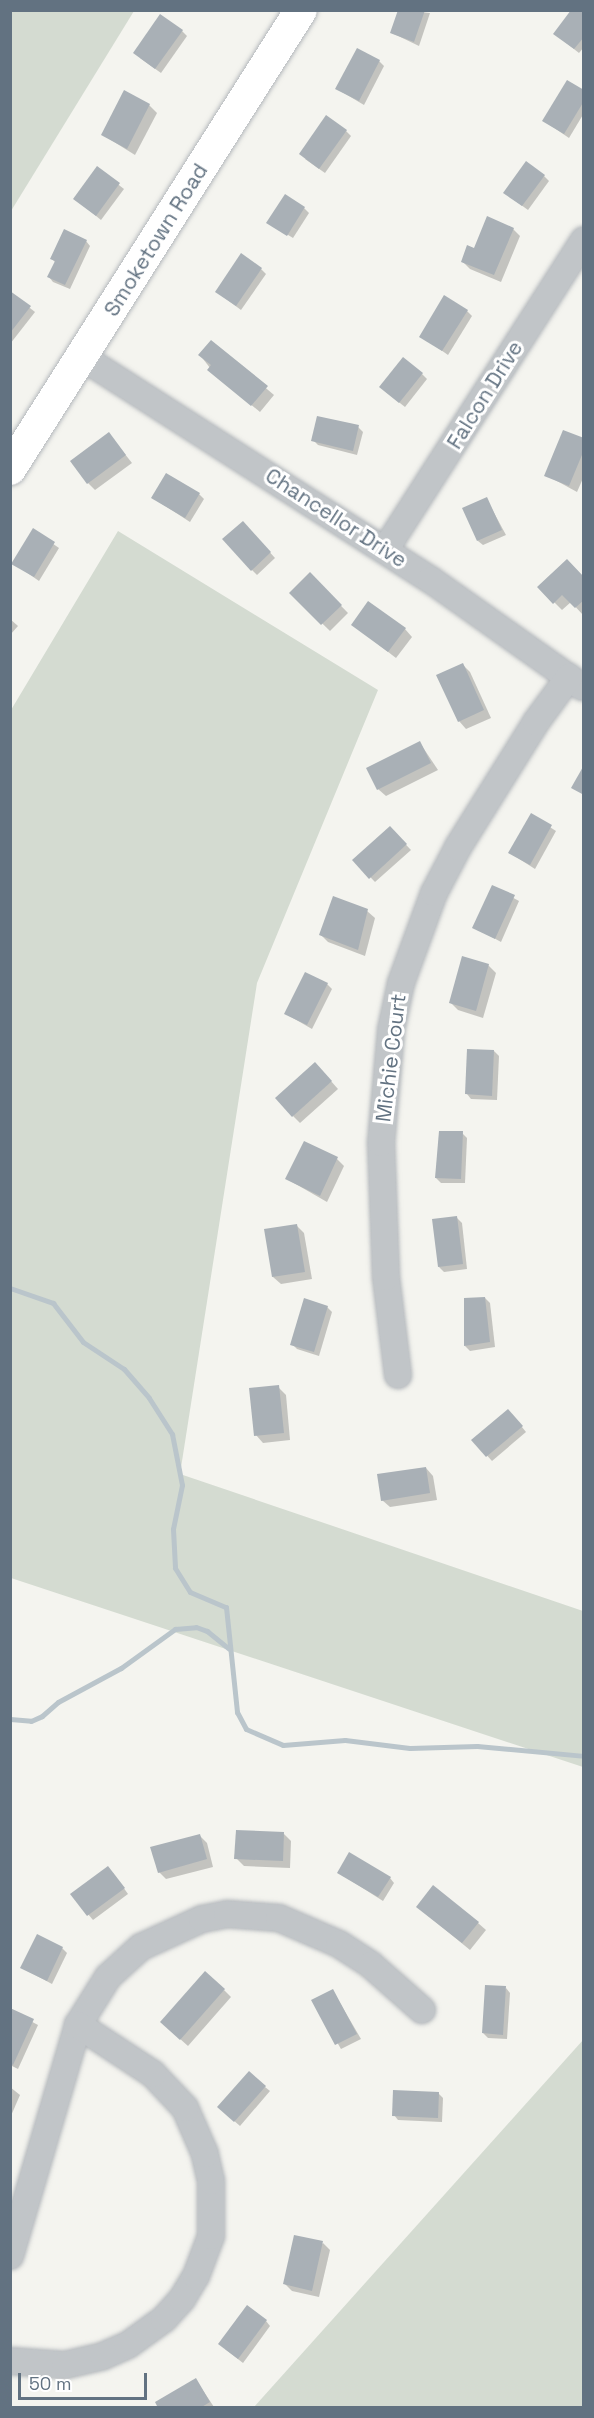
<!DOCTYPE html>
<style>
body{margin:0}
#map{position:relative;width:594px;height:2418px;overflow:hidden;background:#f4f4ef;font-family:"Space Grotesk",sans-serif}
div>[style]{position:absolute}
[style*='--x']{left:calc(var(--x)*1px);top:calc(var(--y)*1px);width:calc(var(--w)*1px);rotate:calc(var(--a)*1deg)}
.green>*{inset:0;background:#d4dbd1}
.shadow>*{inset:0;background:#0003}
.stream>*{height:5px;margin:-2.5px;padding:0 2.5px;transform-origin:2.5px;border-radius:2.5px;background:#bac5cb}
.building>*{inset:0;background:#a9b0b6}
.roads{filter:drop-shadow(0 0 2px #b4b8bc) drop-shadow(0 0 2px #b4b8bc)}
.minor>*{height:26px;margin:-13px;padding:0 13px;transform-origin:13px;border-radius:13px;background:#c1c5c8}
.major>*{height:32px;margin:-16px;padding:0 16px;transform-origin:16px;border-radius:16px;background:#fff}
span{translate:-50% -50%;white-space:nowrap;text-align:center;line-height:1.15;-webkit-text-stroke:6px #fff;paint-order:stroke}
.street-label{font-size:21px;color:#627281}
.frame{position:absolute;inset:0;border:12px solid #627281;pointer-events:none}
.scale{position:absolute;left:18px;top:2373px;width:129px;height:27px;box-sizing:border-box;border:3px solid #627281;border-top:0;padding-left:8px;font-size:18px;line-height:21px;white-space:nowrap;color:#627281;-webkit-text-stroke:4px #fff;paint-order:stroke}
</style>
<div id="map">
<div class="green">
<i style="clip-path:polygon(11px 10px,134px 11px,11px 211px,10px 11px)"></i>
<i style="clip-path:polygon(118px 531px,378px 690px,257px 983px,180px 1474px,583px 1611px,583px 1767px,11px 1578px,11px 710px)"></i>
<i style="clip-path:polygon(583px 2040px,583px 2407px,254px 2407px)"></i>
</div>
<div class="shadow">
<i style="clip-path:polygon(400px 10px,430px 13px,419px 46px,392px 33px)"></i>
<i style="clip-path:polygon(584px 10px,584px 47px,579px 53px,560px 38px)"></i>
<i style="clip-path:polygon(182px 31px,187px 36px,161px 73px,140px 58px)"></i>
<i style="clip-path:polygon(379px 61px,384px 66px,364px 105px,337px 89px)"></i>
<i style="clip-path:polygon(584px 92px,584px 113px,569px 138px,544px 121px)"></i>
<i style="clip-path:polygon(149px 105px,157px 113px,135px 155px,103px 135px)"></i>
<i style="clip-path:polygon(346px 131px,351px 136px,325px 173px,305px 159px)"></i>
<i style="clip-path:polygon(97px 168px,124px 189px,101px 220px,75px 199px)"></i>
<i style="clip-path:polygon(544px 176px,549px 181px,528px 210px,510px 197px)"></i>
<i style="clip-path:polygon(304px 208px,309px 213px,293px 238px,272px 225px)"></i>
<i style="clip-path:polygon(513px 229px,520px 236px,501px 282px,470px 269px,462px 261px,475px 250px)"></i>
<i style="clip-path:polygon(86px 241px,90px 246px,70px 289px,53px 282px,49px 277px,56px 263px,52px 259px)"></i>
<i style="clip-path:polygon(261px 269px,266px 274px,241px 310px,222px 296px)"></i>
<i style="clip-path:polygon(11px 293px,35px 312px,10px 344px)"></i>
<i style="clip-path:polygon(467px 311px,472px 316px,448px 355px,421px 336px)"></i>
<i style="clip-path:polygon(212px 342px,274px 395px,260px 412px,217px 377px,200px 355px)"></i>
<i style="clip-path:polygon(422px 374px,427px 379px,405px 407px,386px 392px)"></i>
<i style="clip-path:polygon(358px 427px,363px 432px,357px 455px,318px 445px,313px 440px)"></i>
<i style="clip-path:polygon(109px 434px,132px 463px,95px 490px,88px 483px)"></i>
<i style="clip-path:polygon(584px 440px,584px 476px,577px 492px,546px 475px)"></i>
<i style="clip-path:polygon(199px 494px,204px 499px,190px 522px,153px 498px)"></i>
<i style="clip-path:polygon(486px 498px,506px 535px,483px 545px,478px 541px)"></i>
<i style="clip-path:polygon(248px 528px,275px 558px,257px 575px,252px 570px)"></i>
<i style="clip-path:polygon(33px 530px,59px 548px,39px 581px,13px 563px)"></i>
<i style="clip-path:polygon(310px 574px,348px 613px,330px 631px,291px 593px)"></i>
<i style="clip-path:polygon(584px 579px,583px 615px,571px 602px,562px 610px,539px 587px)"></i>
<i style="clip-path:polygon(10px 619px,18px 626px,10px 635px)"></i>
<i style="clip-path:polygon(353px 625px,405px 629px,412px 637px,396px 658px)"></i>
<i style="clip-path:polygon(463px 665px,470px 672px,491px 718px,466px 729px,459px 721px)"></i>
<i style="clip-path:polygon(420px 743px,438px 770px,386px 796px,378px 789px)"></i>
<i style="clip-path:polygon(531px 815px,556px 831px,535px 869px,510px 853px)"></i>
<i style="clip-path:polygon(390px 828px,411px 850px,375px 882px,354px 860px)"></i>
<i style="clip-path:polygon(493px 887px,519px 901px,501px 942px,474px 927px)"></i>
<i style="clip-path:polygon(367px 911px,375px 918px,365px 956px,328px 942px,321px 935px)"></i>
<i style="clip-path:polygon(488px 965px,496px 973px,483px 1018px,458px 1010px,451px 1003px)"></i>
<i style="clip-path:polygon(327px 984px,332px 989px,312px 1029px,286px 1014px)"></i>
<i style="clip-path:polygon(494px 1051px,499px 1056px,497px 1100px,471px 1099px,467px 1094px)"></i>
<i style="clip-path:polygon(322px 1071px,338px 1089px,300px 1123px,293px 1116px)"></i>
<i style="clip-path:polygon(462px 1133px,467px 1138px,465px 1183px,441px 1183px,436px 1178px)"></i>
<i style="clip-path:polygon(337px 1159px,344px 1166px,327px 1202px,287px 1179px)"></i>
<i style="clip-path:polygon(457px 1218px,462px 1223px,467px 1269px,444px 1272px,439px 1267px)"></i>
<i style="clip-path:polygon(296px 1225px,304px 1233px,312px 1279px,281px 1284px,273px 1277px)"></i>
<i style="clip-path:polygon(485px 1298px,490px 1303px,495px 1347px,470px 1351px,465px 1346px)"></i>
<i style="clip-path:polygon(327px 1307px,332px 1312px,319px 1356px,297px 1349px,292px 1344px)"></i>
<i style="clip-path:polygon(278px 1387px,286px 1395px,290px 1440px,263px 1443px,256px 1435px)"></i>
<i style="clip-path:polygon(513px 1416px,526px 1432px,492px 1461px,473px 1440px)"></i>
<i style="clip-path:polygon(426px 1468px,433px 1476px,437px 1500px,390px 1507px,382px 1500px)"></i>
<i style="clip-path:polygon(284px 1834px,291px 1841px,290px 1868px,244px 1866px,236px 1858px)"></i>
<i style="clip-path:polygon(199px 1835px,207px 1843px,213px 1867px,166px 1879px,159px 1872px)"></i>
<i style="clip-path:polygon(113px 1873px,128px 1894px,93px 1920px,72px 1895px)"></i>
<i style="clip-path:polygon(339px 1873px,390px 1878px,394px 1883px,383px 1901px)"></i>
<i style="clip-path:polygon(426px 1914px,478px 1923px,486px 1930px,470px 1950px)"></i>
<i style="clip-path:polygon(62px 1948px,67px 1953px,52px 1984px,22px 1968px)"></i>
<i style="clip-path:polygon(506px 1988px,510px 1993px,507px 2039px,488px 2038px,483px 2033px)"></i>
<i style="clip-path:polygon(224px 1990px,231px 1997px,188px 2046px,169px 2029px)"></i>
<i style="clip-path:polygon(333px 1991px,361px 2039px,341px 2049px,313px 2001px)"></i>
<i style="clip-path:polygon(10px 2010px,38px 2025px,18px 2069px,10px 2065px)"></i>
<i style="clip-path:polygon(10px 2087px,20px 2095px,10px 2118px)"></i>
<i style="clip-path:polygon(265px 2087px,270px 2091px,240px 2126px,224px 2112px)"></i>
<i style="clip-path:polygon(438px 2093px,443px 2098px,442px 2122px,398px 2120px,394px 2115px)"></i>
<i style="clip-path:polygon(323px 2243px,330px 2250px,319px 2297px,292px 2291px,284px 2283px)"></i>
<i style="clip-path:polygon(266px 2321px,270px 2326px,243px 2363px,225px 2349px)"></i>
<i style="clip-path:polygon(196px 2380px,214px 2407px,160px 2408px)"></i>
</div>
<div class="stream">
<i style="--x:10;--y:1288;--w:46;--a:19.2"></i>
<i style="--x:53;--y:1303;--w:49;--a:52.4"></i>
<i style="--x:83;--y:1342;--w:49;--a:33.4"></i>
<i style="--x:124;--y:1369;--w:38;--a:49"></i>
<i style="--x:149;--y:1398;--w:43;--a:57.4"></i>
<i style="--x:172;--y:1434;--w:52;--a:78.9"></i>
<i style="--x:182;--y:1485;--w:45;--a:101.6"></i>
<i style="--x:173;--y:1529;--w:39;--a:87"></i>
<i style="--x:175;--y:1568;--w:28;--a:58"></i>
<i style="--x:190;--y:1592;--w:39;--a:23"></i>
<i style="--x:226;--y:1607;--w:106;--a:84"></i>
<i style="--x:237;--y:1712;--w:19;--a:62"></i>
<i style="--x:246;--y:1729;--w:40;--a:23.4"></i>
<i style="--x:283;--y:1745;--w:62;--a:-4.6"></i>
<i style="--x:345;--y:1740;--w:65;--a:7"></i>
<i style="--x:410;--y:1748;--w:67;--a:-1.7"></i>
<i style="--x:477;--y:1746;--w:107;--a:5.3"></i>
<i style="--x:10;--y:1719;--w:21;--a:5"></i>
<i style="--x:31;--y:1721;--w:12;--a:-24"></i>
<i style="--x:42;--y:1716;--w:21;--a:-41"></i>
<i style="--x:58;--y:1702;--w:72;--a:-28.4"></i>
<i style="--x:121;--y:1668;--w:67;--a:-35.8"></i>
<i style="--x:175;--y:1629;--w:21;--a:-5"></i>
<i style="--x:196;--y:1627;--w:12;--a:20"></i>
<i style="--x:207;--y:1631;--w:28;--a:39"></i>
</div>
<div class="building">
<i style="clip-path:polygon(398px 10px,425px 10px,414px 42px,390px 33px)"></i>
<i style="clip-path:polygon(571px 10px,584px 10px,584px 37px,574px 49px,553px 34px)"></i>
<i style="clip-path:polygon(160px 14px,183px 30px,155px 69px,133px 53px)"></i>
<i style="clip-path:polygon(357px 48px,380px 60px,359px 101px,335px 89px)"></i>
<i style="clip-path:polygon(567px 80px,584px 90px,584px 101px,564px 134px,542px 121px)"></i>
<i style="clip-path:polygon(124px 90px,150px 104px,127px 149px,101px 135px)"></i>
<i style="clip-path:polygon(326px 115px,347px 130px,319px 169px,299px 154px)"></i>
<i style="clip-path:polygon(526px 161px,545px 175px,522px 206px,503px 193px)"></i>
<i style="clip-path:polygon(97px 166px,120px 183px,96px 216px,73px 199px)"></i>
<i style="clip-path:polygon(285px 194px,305px 207px,287px 236px,266px 223px)"></i>
<i style="clip-path:polygon(487px 216px,514px 228px,494px 275px,461px 262px,467px 245px,474px 248px)"></i>
<i style="clip-path:polygon(64px 229px,87px 240px,65px 285px,47px 277px,55px 261px,50px 259px)"></i>
<i style="clip-path:polygon(241px 253px,262px 268px,236px 306px,215px 292px)"></i>
<i style="clip-path:polygon(10px 291px,31px 306px,10px 333px)"></i>
<i style="clip-path:polygon(444px 295px,468px 310px,442px 351px,419px 337px)"></i>
<i style="clip-path:polygon(211px 340px,268px 386px,251px 406px,207px 370px,211px 365px,198px 355px)"></i>
<i style="clip-path:polygon(403px 357px,423px 373px,399px 403px,379px 387px)"></i>
<i style="clip-path:polygon(317px 416px,359px 425px,353px 451px,311px 441px)"></i>
<i style="clip-path:polygon(563px 430px,584px 438px,584px 450px,569px 486px,544px 476px)"></i>
<i style="clip-path:polygon(109px 432px,126px 455px,87px 484px,70px 461px)"></i>
<i style="clip-path:polygon(166px 473px,200px 493px,185px 518px,151px 498px)"></i>
<i style="clip-path:polygon(487px 497px,502px 530px,477px 541px,462px 508px)"></i>
<i style="clip-path:polygon(243px 521px,271px 552px,251px 571px,222px 539px)"></i>
<i style="clip-path:polygon(33px 528px,55px 542px,34px 577px,11px 564px)"></i>
<i style="clip-path:polygon(567px 559px,584px 577px,584px 600px,575px 608px,562px 595px,553px 604px,537px 587px)"></i>
<i style="clip-path:polygon(310px 572px,342px 605px,321px 625px,289px 593px)"></i>
<i style="clip-path:polygon(368px 601px,406px 628px,388px 652px,351px 625px)"></i>
<i style="clip-path:polygon(463px 663px,484px 710px,458px 722px,436px 675px)"></i>
<i style="clip-path:polygon(420px 741px,431px 763px,377px 790px,366px 768px)"></i>
<i style="clip-path:polygon(584px 765px,584px 795px,571px 788px)"></i>
<i style="clip-path:polygon(531px 813px,552px 825px,530px 865px,508px 853px)"></i>
<i style="clip-path:polygon(390px 826px,407px 844px,369px 879px,352px 860px)"></i>
<i style="clip-path:polygon(492px 885px,515px 895px,495px 939px,472px 928px)"></i>
<i style="clip-path:polygon(333px 896px,368px 909px,358px 950px,319px 935px)"></i>
<i style="clip-path:polygon(462px 956px,489px 964px,476px 1011px,449px 1003px)"></i>
<i style="clip-path:polygon(305px 972px,328px 983px,307px 1025px,284px 1014px)"></i>
<i style="clip-path:polygon(467px 1049px,494px 1050px,492px 1096px,465px 1094px)"></i>
<i style="clip-path:polygon(315px 1062px,332px 1081px,292px 1117px,275px 1098px)"></i>
<i style="clip-path:polygon(439px 1131px,463px 1131px,461px 1179px,435px 1178px)"></i>
<i style="clip-path:polygon(304px 1141px,338px 1157px,320px 1196px,285px 1179px)"></i>
<i style="clip-path:polygon(457px 1216px,463px 1264px,438px 1267px,432px 1219px)"></i>
<i style="clip-path:polygon(297px 1224px,305px 1272px,272px 1277px,264px 1229px)"></i>
<i style="clip-path:polygon(485px 1297px,490px 1342px,464px 1346px,464px 1298px)"></i>
<i style="clip-path:polygon(304px 1298px,328px 1306px,314px 1352px,290px 1345px)"></i>
<i style="clip-path:polygon(279px 1385px,284px 1433px,254px 1436px,249px 1388px)"></i>
<i style="clip-path:polygon(508px 1409px,523px 1426px,486px 1457px,471px 1440px)"></i>
<i style="clip-path:polygon(426px 1467px,430px 1493px,381px 1501px,377px 1474px)"></i>
<i style="clip-path:polygon(236px 1830px,284px 1832px,283px 1861px,234px 1859px)"></i>
<i style="clip-path:polygon(200px 1834px,207px 1859px,158px 1873px,150px 1847px)"></i>
<i style="clip-path:polygon(349px 1852px,391px 1877px,378px 1897px,337px 1873px)"></i>
<i style="clip-path:polygon(108px 1866px,125px 1888px,87px 1916px,70px 1894px)"></i>
<i style="clip-path:polygon(433px 1885px,479px 1922px,462px 1943px,416px 1907px)"></i>
<i style="clip-path:polygon(37px 1934px,63px 1947px,47px 1981px,20px 1968px)"></i>
<i style="clip-path:polygon(205px 1971px,225px 1989px,180px 2040px,160px 2022px)"></i>
<i style="clip-path:polygon(485px 1985px,506px 1986px,503px 2035px,482px 2033px)"></i>
<i style="clip-path:polygon(333px 1989px,357px 2034px,335px 2045px,311px 2000px)"></i>
<i style="clip-path:polygon(10px 2008px,34px 2019px,13px 2065px,10px 2063px)"></i>
<i style="clip-path:polygon(249px 2071px,266px 2086px,234px 2122px,217px 2107px)"></i>
<i style="clip-path:polygon(393px 2090px,439px 2092px,438px 2118px,392px 2116px)"></i>
<i style="clip-path:polygon(294px 2235px,323px 2241px,312px 2291px,283px 2284px)"></i>
<i style="clip-path:polygon(247px 2305px,267px 2320px,238px 2359px,218px 2344px)"></i>
<i style="clip-path:polygon(196px 2378px,210px 2402px,200px 2408px,158px 2408px,155px 2402px)"></i>
</div>
<div class="roads">
<div class="minor">
<i style="--x:82;--y:357;--w:414;--a:32.6"></i>
<i style="--x:431;--y:580;--w:185;--a:35.3"></i>
<i style="--x:385;--y:550;--w:368;--a:-57.3"></i>
<i style="--x:398;--y:1375;--w:99;--a:-97"></i>
<i style="--x:386;--y:1277;--w:134;--a:-92.1"></i>
<i style="--x:381;--y:1143;--w:113;--a:-84.9"></i>
<i style="--x:391;--y:1030;--w:48;--a:-78"></i>
<i style="--x:401;--y:983;--w:96;--a:-69.9"></i>
<i style="--x:434;--y:893;--w:52;--a:-62.4"></i>
<i style="--x:458;--y:847;--w:147;--a:-58"></i>
<i style="--x:536;--y:722;--w:56;--a:-53.7"></i>
<i style="--x:10;--y:2256;--w:241;--a:-73.6"></i>
<i style="--x:78;--y:2025;--w:57;--a:-58"></i>
<i style="--x:108;--y:1977;--w:45;--a:-42.3"></i>
<i style="--x:141;--y:1947;--w:67;--a:-24.7"></i>
<i style="--x:202;--y:1919;--w:25;--a:-11"></i>
<i style="--x:227;--y:1914;--w:52;--a:4.4"></i>
<i style="--x:279;--y:1918;--w:65;--a:23.4"></i>
<i style="--x:339;--y:1944;--w:38;--a:33"></i>
<i style="--x:371;--y:1965;--w:68;--a:41.4"></i>
<i style="--x:10;--y:2361;--w:55;--a:4.2"></i>
<i style="--x:65;--y:2365;--w:39;--a:-13"></i>
<i style="--x:103;--y:2356;--w:27;--a:-24"></i>
<i style="--x:128;--y:2345;--w:44;--a:-35.8"></i>
<i style="--x:164;--y:2319;--w:27;--a:-48"></i>
<i style="--x:182;--y:2299;--w:27;--a:-59"></i>
<i style="--x:196;--y:2276;--w:43;--a:-69.4"></i>
<i style="--x:211;--y:2236;--w:55;--a:-90"></i>
<i style="--x:211;--y:2181;--w:28;--a:-103"></i>
<i style="--x:205;--y:2154;--w:50;--a:-113.5"></i>
<i style="--x:185;--y:2108;--w:47;--a:-133.3"></i>
<i style="--x:153;--y:2074;--w:90;--a:-146.8"></i>
</div>
<div class="major">
<i style="--x:10;--y:469;--w:543;--a:-57.63"></i>
</div>
</div>
<div class="street-label">
<span style="left:156px;top:240px;rotate:-58deg">Smoketown Road</span>
<span style="left:485px;top:395px;rotate:-58deg">Falcon Drive</span>
<span style="left:336px;top:518px;rotate:33deg">Chancellor Drive</span>
<span style="left:391px;top:1058px;rotate:-83deg">Michie Court</span>
</div>
<div class="frame"></div>
<div class="scale">50 m</div>
</div>
